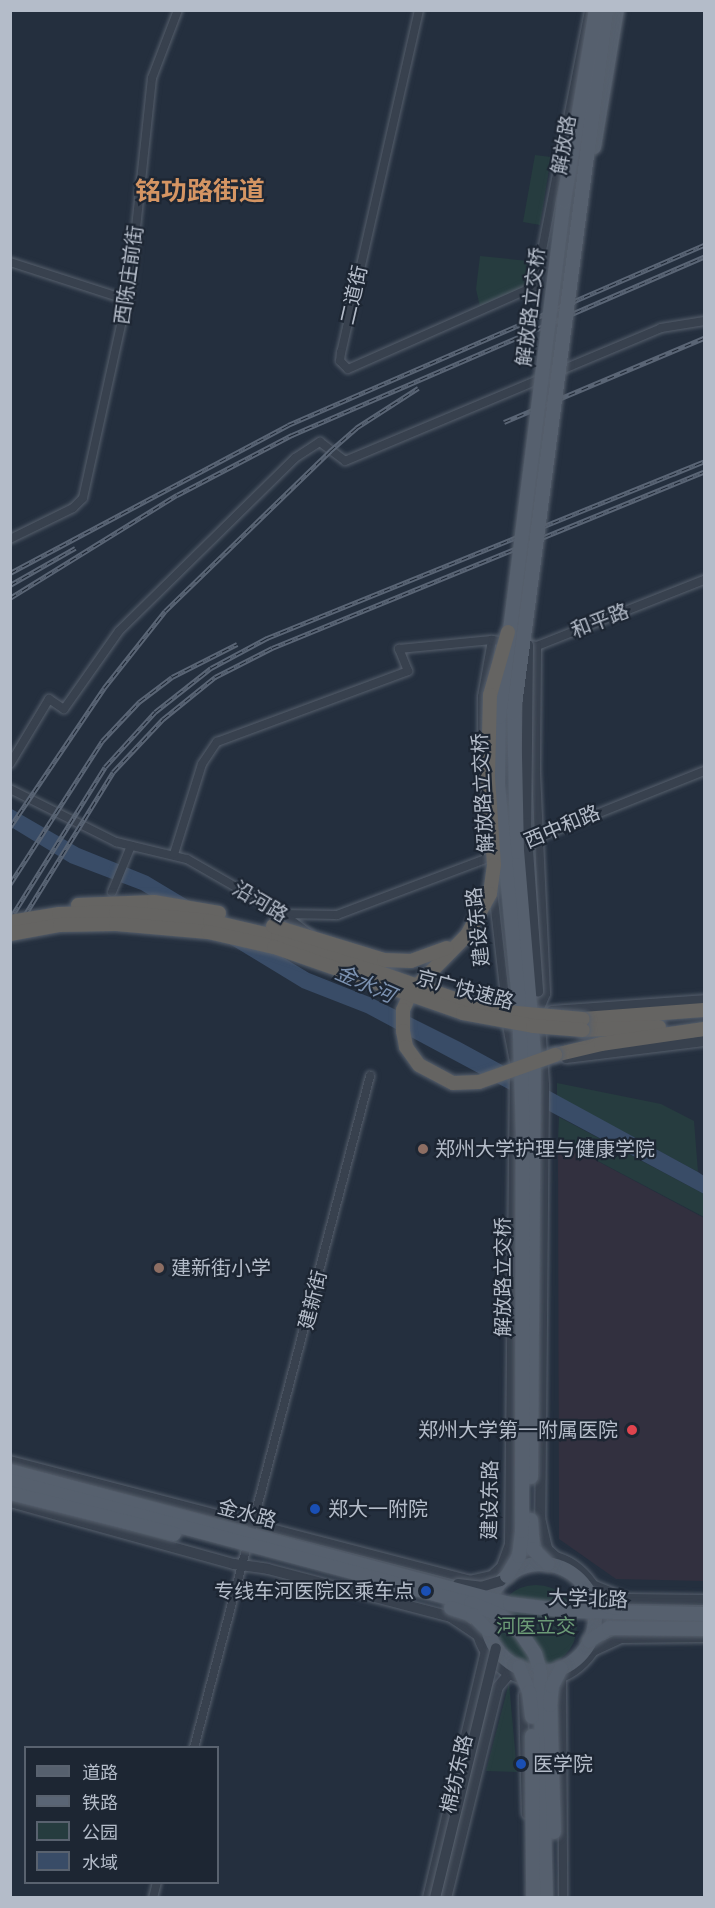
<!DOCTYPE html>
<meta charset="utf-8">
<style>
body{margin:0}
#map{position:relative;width:715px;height:1908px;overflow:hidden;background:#242f3e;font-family:Cabin,"Noto Sans SC",sans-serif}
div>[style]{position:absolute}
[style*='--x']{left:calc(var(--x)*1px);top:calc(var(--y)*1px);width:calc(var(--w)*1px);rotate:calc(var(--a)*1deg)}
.medical>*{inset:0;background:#32303f}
.green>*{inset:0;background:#263c3f}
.round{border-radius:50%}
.water>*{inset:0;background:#394c67}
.roads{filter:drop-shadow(0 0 2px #565f6c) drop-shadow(0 0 2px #565f6c)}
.minor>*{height:8px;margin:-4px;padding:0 4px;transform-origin:4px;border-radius:4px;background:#38414e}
.tertiary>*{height:10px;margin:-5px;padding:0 5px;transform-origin:5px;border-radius:5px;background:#38414e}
.tertiary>.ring{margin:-5px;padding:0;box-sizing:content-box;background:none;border:10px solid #38414e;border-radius:50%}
.primary>*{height:14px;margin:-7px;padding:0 7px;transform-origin:7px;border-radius:7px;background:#56606e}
.primary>.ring{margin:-7px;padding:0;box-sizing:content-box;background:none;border:14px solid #56606e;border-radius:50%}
.trunk>*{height:14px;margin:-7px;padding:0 7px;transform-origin:7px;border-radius:7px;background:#656462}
.rail>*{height:4.5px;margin-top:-2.25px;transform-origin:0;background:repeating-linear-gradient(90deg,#1d2633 0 7px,#5a6575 0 14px);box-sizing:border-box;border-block:2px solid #5a6575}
.bridges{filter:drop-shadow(0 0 2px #565f6c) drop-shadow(0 0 2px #565f6c)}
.tertiary-bridge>*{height:10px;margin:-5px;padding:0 5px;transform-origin:5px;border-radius:5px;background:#38414e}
.primary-bridge>*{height:14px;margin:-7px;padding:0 7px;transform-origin:7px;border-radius:7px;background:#56606e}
.trunk-bridge>*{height:14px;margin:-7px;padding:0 7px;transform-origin:7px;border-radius:7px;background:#656462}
.dots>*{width:16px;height:16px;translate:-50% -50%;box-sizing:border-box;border:3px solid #1d2633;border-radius:50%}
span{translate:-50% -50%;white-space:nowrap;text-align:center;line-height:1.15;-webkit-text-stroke:4.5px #1d2633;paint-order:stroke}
.street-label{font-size:20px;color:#b4bcc9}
.poi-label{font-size:20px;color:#b4bcc9}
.left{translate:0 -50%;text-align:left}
.right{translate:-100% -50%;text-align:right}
.park-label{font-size:20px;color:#6b9a76}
.water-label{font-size:21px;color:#7c92b1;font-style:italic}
.district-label{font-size:26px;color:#d59563;font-weight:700}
.frame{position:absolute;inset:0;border:12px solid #b4bcc9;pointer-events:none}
.legend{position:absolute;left:24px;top:1746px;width:195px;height:138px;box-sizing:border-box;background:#1d2633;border:2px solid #59626f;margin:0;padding:8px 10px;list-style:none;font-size:18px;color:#b4bcc9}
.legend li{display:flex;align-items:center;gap:12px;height:30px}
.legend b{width:30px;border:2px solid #59626f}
</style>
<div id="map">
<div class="medical">
<i style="clip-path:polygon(558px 1140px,704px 1218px,704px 1581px,616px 1579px,559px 1539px)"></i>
</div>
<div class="green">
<i style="clip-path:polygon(535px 155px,551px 157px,540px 225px,523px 222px)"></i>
<i style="clip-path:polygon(480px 256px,538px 262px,533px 283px,480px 307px,476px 289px)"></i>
<i style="clip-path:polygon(557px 1083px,661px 1104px,694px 1121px,698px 1172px,557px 1096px)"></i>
<i style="clip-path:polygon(559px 1117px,704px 1194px,704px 1217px,558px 1140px)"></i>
<i class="round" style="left:495px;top:1585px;width:82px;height:82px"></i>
<i style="clip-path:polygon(509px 1683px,517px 1772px,486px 1771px)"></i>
</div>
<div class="water">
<i style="clip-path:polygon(10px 808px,79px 848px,148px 876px,309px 973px,372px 998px,460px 1042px,698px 1172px,704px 1176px,704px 1194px,366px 1013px,302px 988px,141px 890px,70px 863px,11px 827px)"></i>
</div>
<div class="roads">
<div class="minor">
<i style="--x:419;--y:10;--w:351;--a:102.8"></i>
<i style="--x:341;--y:352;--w:9;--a:96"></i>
<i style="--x:340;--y:361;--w:11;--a:45"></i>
<i style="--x:348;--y:369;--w:205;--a:-23.9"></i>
<i style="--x:535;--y:286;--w:281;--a:-78.9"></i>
<i style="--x:10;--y:262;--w:124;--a:17.9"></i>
<i style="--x:10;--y:539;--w:70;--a:-26.2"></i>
<i style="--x:73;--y:508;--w:14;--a:-45"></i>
<i style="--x:83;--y:498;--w:219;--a:-77.6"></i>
<i style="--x:130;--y:284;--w:207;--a:-83.9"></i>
<i style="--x:152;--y:78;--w:73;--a:-69.1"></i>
<i style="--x:524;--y:644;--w:13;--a:9"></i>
<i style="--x:537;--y:646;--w:180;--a:-21.6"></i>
<i style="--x:537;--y:646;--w:127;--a:90.5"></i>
<i style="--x:536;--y:773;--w:221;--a:87.4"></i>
<i style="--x:546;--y:994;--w:13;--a:113"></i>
<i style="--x:10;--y:764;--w:76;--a:-59"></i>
<i style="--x:49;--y:699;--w:18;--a:34"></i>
<i style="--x:64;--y:709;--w:95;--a:-54.8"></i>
<i style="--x:119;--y:631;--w:247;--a:-44.5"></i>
<i style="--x:295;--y:458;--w:30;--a:-33"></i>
<i style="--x:320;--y:442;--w:31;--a:37"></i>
<i style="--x:345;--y:461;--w:343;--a:-22.8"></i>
<i style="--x:661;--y:328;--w:44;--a:-9.2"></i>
<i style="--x:482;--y:764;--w:67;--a:-90"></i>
<i style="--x:482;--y:697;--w:58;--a:-80"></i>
<i style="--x:10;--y:789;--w:119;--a:26.6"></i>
<i style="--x:116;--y:842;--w:73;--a:13.5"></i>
<i style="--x:187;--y:859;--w:111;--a:29.8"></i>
<i style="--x:283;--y:914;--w:34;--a:37"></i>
<i style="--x:524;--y:843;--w:194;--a:-21.8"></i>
<i style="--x:174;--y:854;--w:94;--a:-72.7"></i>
<i style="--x:202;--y:764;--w:27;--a:-56"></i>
<i style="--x:217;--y:742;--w:204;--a:-20.4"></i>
<i style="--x:408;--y:671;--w:24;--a:-112"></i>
<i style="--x:399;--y:649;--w:93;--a:-5.5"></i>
<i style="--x:492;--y:640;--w:16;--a:7"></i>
<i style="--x:493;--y:891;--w:115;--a:83.5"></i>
<i style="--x:112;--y:892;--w:50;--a:-67.6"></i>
<i style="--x:283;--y:914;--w:54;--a:1.1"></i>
<i style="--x:337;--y:915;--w:170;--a:-20.7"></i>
<i style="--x:10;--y:1460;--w:475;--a:14.6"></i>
<i style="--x:470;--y:1580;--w:26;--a:-13"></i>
<i style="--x:562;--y:1677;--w:221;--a:89.7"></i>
<i style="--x:523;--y:1695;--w:119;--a:88.6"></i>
<i style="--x:194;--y:1748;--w:695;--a:-75.32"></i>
<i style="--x:153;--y:1898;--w:16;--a:-76"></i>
</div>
<div class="tertiary">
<i style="--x:538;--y:992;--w:93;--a:86.3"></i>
<i style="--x:544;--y:1085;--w:433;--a:90.5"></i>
<i style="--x:540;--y:1518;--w:32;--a:77"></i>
<i style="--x:547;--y:1549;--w:15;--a:42"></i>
<i style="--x:552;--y:1011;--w:152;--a:-4.1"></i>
<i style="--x:566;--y:1058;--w:139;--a:-7"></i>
<i style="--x:10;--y:1464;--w:26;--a:16"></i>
<i style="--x:10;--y:1502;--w:232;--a:15.5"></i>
<i style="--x:234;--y:1564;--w:34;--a:8"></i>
<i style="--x:268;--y:1569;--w:189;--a:14.7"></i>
<i style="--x:451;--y:1617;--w:34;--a:34"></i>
<i class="ring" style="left:476px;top:1555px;width:116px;height:116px"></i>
<i style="--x:501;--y:1569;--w:27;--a:-70"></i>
<i style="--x:510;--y:1544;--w:482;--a:-89.4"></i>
<i style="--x:515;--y:1062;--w:48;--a:-100.8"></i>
<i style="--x:592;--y:1585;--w:38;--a:22"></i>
<i style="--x:627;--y:1599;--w:77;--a:0.7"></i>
<i style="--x:593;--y:1651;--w:31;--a:-25"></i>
<i style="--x:621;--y:1638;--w:83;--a:-0.7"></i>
<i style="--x:428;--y:1898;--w:254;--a:-76.8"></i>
<i style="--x:446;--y:1898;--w:217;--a:-76.2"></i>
<i style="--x:498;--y:1687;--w:17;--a:-50"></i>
</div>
<div class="primary">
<i style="--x:594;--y:147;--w:139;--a:-80.5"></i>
<i class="ring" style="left:487px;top:1564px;width:94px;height:94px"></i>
</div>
<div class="trunk">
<i style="--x:583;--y:1019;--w:121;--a:-4.3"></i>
<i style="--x:583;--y:1030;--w:76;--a:-2.3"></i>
<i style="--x:555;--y:1055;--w:47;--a:-13.4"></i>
<i style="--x:601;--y:1044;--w:104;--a:-8.3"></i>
</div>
</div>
<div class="rail">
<i style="--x:504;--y:422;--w:217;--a:-22.8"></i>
<i style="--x:10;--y:573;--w:315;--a:-28"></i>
<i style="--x:288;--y:425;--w:453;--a:-23.4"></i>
<i style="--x:10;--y:585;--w:75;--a:-29.6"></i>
<i style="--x:10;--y:598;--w:196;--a:-31.7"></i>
<i style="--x:177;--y:495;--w:130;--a:-27.6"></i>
<i style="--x:292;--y:435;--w:449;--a:-23.4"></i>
<i style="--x:10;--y:827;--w:168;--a:-55.9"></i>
<i style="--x:104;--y:688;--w:98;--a:-51.6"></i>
<i style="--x:165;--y:611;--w:230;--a:-44.1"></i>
<i style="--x:330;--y:451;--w:35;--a:-41"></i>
<i style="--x:356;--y:428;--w:74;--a:-32.8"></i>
<i style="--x:10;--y:884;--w:170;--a:-57.2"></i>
<i style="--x:102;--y:741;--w:54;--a:-46.5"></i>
<i style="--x:139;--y:702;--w:41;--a:-37.1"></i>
<i style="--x:172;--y:677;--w:73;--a:-26.9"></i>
<i style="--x:10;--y:919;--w:179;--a:-58"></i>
<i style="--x:105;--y:767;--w:74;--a:-47.7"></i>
<i style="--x:155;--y:712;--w:71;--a:-38.2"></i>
<i style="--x:211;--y:668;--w:64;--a:-28.2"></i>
<i style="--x:267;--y:638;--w:471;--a:-22"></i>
<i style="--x:10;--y:939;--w:196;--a:-58.3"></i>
<i style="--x:113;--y:772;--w:73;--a:-46.7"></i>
<i style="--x:163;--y:719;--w:67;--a:-38.9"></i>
<i style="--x:215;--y:677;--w:64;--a:-27"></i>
<i style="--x:272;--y:648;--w:466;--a:-22.2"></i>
</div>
<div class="bridges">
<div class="tertiary-bridge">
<i style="--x:528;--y:645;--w:178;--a:90.6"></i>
<i style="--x:526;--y:823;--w:169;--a:85.9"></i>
<i style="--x:458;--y:1584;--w:23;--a:7"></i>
<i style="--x:481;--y:1587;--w:21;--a:-17"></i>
<i style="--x:435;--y:1898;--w:257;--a:-76.3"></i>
</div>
<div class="primary-bridge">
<i style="--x:10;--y:1471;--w:517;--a:14.9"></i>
<i style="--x:510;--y:1604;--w:58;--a:6.9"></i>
<i style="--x:568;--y:1611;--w:136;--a:1.3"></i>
<i style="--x:531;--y:1477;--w:424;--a:-89.6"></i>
<i style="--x:534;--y:1053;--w:202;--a:-94.8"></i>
<i style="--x:517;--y:852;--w:139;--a:-91.2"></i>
<i style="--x:514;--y:713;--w:709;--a:-82.54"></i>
<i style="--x:10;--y:1481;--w:476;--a:14.9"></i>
<i style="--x:10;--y:1493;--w:169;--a:14"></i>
<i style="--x:531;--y:1520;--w:29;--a:86"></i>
<i style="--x:533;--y:1549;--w:21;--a:45"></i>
<i style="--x:507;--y:1576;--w:23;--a:-59"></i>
<i style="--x:519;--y:1556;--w:25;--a:-83"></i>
<i style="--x:522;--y:1531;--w:393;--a:-89.9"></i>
<i style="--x:523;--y:1138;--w:136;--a:-91.7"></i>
<i style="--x:519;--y:1002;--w:218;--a:-95.5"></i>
<i style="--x:498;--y:785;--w:68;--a:-89.2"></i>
<i style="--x:499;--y:717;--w:520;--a:-82.82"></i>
<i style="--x:564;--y:201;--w:194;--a:-80.5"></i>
<i style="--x:589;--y:1595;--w:21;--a:31"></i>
<i style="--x:607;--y:1606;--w:11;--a:10"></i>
<i style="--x:471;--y:1603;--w:33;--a:23"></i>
<i style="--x:501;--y:1616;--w:23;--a:38"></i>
<i style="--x:519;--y:1630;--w:29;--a:56"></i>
<i style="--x:535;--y:1654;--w:17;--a:73"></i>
<i style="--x:540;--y:1670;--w:228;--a:88.5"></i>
<i style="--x:451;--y:1608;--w:23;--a:18"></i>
<i style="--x:473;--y:1615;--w:21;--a:45"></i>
<i style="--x:589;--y:1641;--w:24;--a:-33"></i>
<i style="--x:609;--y:1628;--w:95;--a:0.6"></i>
<i style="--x:519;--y:1667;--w:27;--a:68"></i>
<i style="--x:529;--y:1692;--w:25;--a:83"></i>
<i style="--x:532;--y:1736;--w:162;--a:89.6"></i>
<i style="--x:554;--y:1832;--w:127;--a:-91.8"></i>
<i style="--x:550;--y:1705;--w:19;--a:-84"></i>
<i style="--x:552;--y:1686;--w:20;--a:-63"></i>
</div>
<div class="trunk-bridge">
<i style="--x:508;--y:632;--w:66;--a:105.9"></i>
<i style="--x:490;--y:695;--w:82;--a:91.4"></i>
<i style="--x:488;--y:777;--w:88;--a:86.1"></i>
<i style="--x:494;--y:865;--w:29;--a:98"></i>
<i style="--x:490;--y:894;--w:47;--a:119.3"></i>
<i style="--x:467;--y:935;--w:80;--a:134.5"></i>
<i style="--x:411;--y:992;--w:20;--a:114"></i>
<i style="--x:403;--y:1010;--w:21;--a:90"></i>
<i style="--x:403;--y:1031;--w:16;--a:79"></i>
<i style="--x:406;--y:1047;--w:22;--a:54"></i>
<i style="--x:419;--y:1065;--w:38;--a:28"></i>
<i style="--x:453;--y:1083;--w:26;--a:-2"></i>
<i style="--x:479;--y:1082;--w:81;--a:-19.6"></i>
<i style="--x:78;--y:905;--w:76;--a:-2.3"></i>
<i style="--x:154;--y:902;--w:66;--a:9.6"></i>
<i style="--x:10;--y:922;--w:50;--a:-9.3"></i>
<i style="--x:59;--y:914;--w:57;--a:-2"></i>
<i style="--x:116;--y:912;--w:94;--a:5.5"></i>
<i style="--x:210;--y:921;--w:70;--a:13.2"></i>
<i style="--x:278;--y:937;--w:199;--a:19.3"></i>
<i style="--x:466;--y:1003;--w:52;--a:11.1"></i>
<i style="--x:517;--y:1013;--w:66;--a:5.2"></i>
<i style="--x:273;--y:926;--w:116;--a:17"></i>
<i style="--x:384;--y:960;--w:27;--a:2"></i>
<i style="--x:411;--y:961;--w:38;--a:-20"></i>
<i style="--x:10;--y:934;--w:51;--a:-10.2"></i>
<i style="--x:60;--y:925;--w:56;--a:-1"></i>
<i style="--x:116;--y:924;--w:92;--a:5"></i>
<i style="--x:208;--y:932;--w:68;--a:12.8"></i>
<i style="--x:274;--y:947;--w:200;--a:19.2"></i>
<i style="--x:463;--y:1013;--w:71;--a:10.5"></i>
<i style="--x:533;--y:1026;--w:50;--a:4.6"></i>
</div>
</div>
<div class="dots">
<i style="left:423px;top:1149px;background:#8d6e63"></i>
<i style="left:159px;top:1268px;background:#8d6e63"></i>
<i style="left:632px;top:1430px;background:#e0444e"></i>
<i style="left:315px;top:1509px;background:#1a4fb4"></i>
<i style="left:426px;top:1591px;background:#1a4fb4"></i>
<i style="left:521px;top:1764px;background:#1a4fb4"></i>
</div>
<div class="street-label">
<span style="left:564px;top:145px;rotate:-80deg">解放路</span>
<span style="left:129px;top:275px;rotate:-82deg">西陈庄前街</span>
<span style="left:354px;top:295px;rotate:-77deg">二道街</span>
<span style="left:531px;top:307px;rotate:-83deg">解放路立交桥</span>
<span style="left:600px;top:621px;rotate:-21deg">和平路</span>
<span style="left:483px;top:793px;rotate:-93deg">解放路立交桥</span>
<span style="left:562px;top:827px;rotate:-23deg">西中和路</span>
<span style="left:260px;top:902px;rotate:31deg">沿河路</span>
<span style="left:478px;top:927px;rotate:-96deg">建设东路</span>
<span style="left:465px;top:990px;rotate:15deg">京广快速路</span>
<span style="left:503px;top:1277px;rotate:-90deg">解放路立交桥</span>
<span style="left:313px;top:1300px;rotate:-76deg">建新街</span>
<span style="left:490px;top:1500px;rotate:-89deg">建设东路</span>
<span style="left:247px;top:1514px;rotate:15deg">金水路</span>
<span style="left:588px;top:1599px;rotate:2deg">大学北路</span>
<span style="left:457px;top:1774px;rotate:-77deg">棉纺东路</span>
</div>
<div class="poi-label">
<span class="left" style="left:435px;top:1149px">郑州大学护理与健康学院</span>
<span class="left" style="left:171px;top:1268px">建新街小学</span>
<span class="right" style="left:618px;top:1430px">郑州大学第一附属医院</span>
<span class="left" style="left:328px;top:1509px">郑大一附院</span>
<span class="right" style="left:414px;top:1591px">专线车河医院区乘车点</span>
<span class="left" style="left:533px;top:1764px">医学院</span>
</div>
<div class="park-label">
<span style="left:536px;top:1626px">河医立交</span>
</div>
<div class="water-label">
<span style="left:365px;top:984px;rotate:24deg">金水河</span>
</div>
<div class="district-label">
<span style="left:200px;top:192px">铭功路街道</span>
</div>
<div class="frame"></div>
<ul class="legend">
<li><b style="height:8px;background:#56606e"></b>道路</li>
<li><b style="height:8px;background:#5a6575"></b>铁路</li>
<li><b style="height:16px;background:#263c3f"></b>公园</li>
<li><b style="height:16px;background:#394c67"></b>水域</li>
</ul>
</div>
